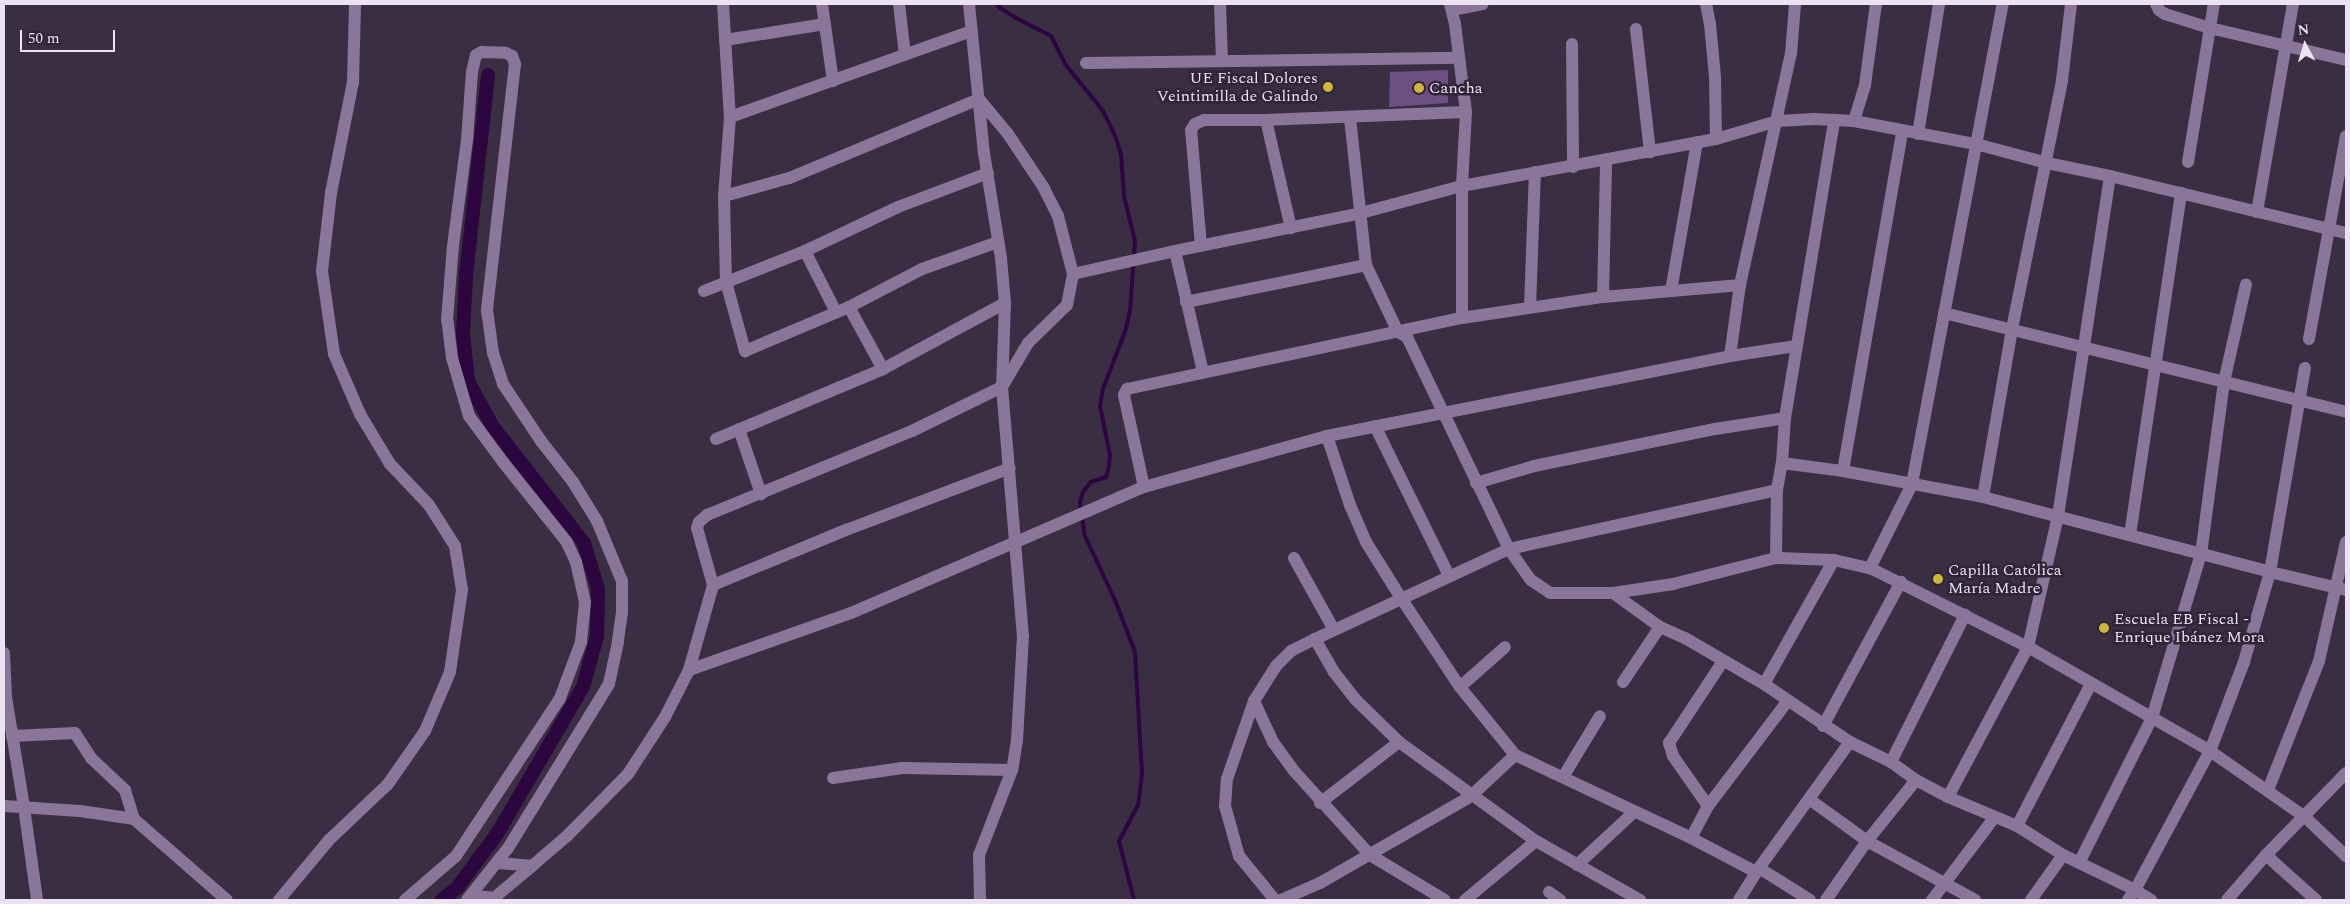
<!DOCTYPE html>
<meta charset="utf-8">
<style>
body{margin:0}
#map{position:relative;width:2350px;height:904px;overflow:hidden;background:#3a2e43;font-family:Spectral,serif}
div>[style]{position:absolute}
[style*='--x']{left:calc(var(--x)*1px);top:calc(var(--y)*1px);width:calc(var(--w)*1px);rotate:calc(var(--a)*1deg)}
.green>*{inset:0;background:#6e4f84}
.stream>*{height:4px;margin:-2px;padding:0 2px;transform-origin:2px;border-radius:2px;background:#2b063f}
.canal>*{height:14px;margin:-7px;padding:0 7px;transform-origin:7px;border-radius:7px;background:#2b063f}
.minor>*{height:12px;margin:-6px;padding:0 6px;transform-origin:6px;border-radius:6px;background:#8a7699}
.dots>*{width:14px;height:14px;translate:-50% -50%;box-sizing:border-box;border:2px solid #302439;border-radius:50%}
span{translate:-50% -50%;white-space:nowrap;text-align:center;line-height:1.15;-webkit-text-stroke:5px #302439;paint-order:stroke}
.poi-label{font-size:16px;color:#ebe3f1}
.right{translate:-100% -50%;text-align:right}
.left{translate:0 -50%;text-align:left}
.frame{position:absolute;inset:0;border:5px solid #ebe3f1;pointer-events:none}
.north{position:absolute;left:2280px;top:20px;width:50px;height:50px;-webkit-text-stroke:4px #302439;paint-order:stroke;rotate:354deg;font-size:14px;font-weight:700;line-height:20px;text-align:center;color:#ebe3f1}
.north::after{content:'';display:block;margin:auto;width:18px;height:22px;background:#ebe3f1;clip-path:polygon(50% 0,100% 100%,50% 72%,0 100%)}
.scale{position:absolute;left:20px;top:30px;width:95px;height:22px;box-sizing:border-box;border:2px solid #ebe3f1;border-top:0;padding-left:6px;font-size:15px;line-height:18px;white-space:nowrap;color:#ebe3f1;-webkit-text-stroke:4px #302439;paint-order:stroke}
</style>
<div id="map">
<div class="green">
<i style="clip-path:polygon(1448px 70px,1448px 103px,1389px 107px,1390px 72px)"></i>
</div>
<div class="stream">
<i style="--x:997;--y:4;--w:5;--a:53"></i>
<i style="--x:1000;--y:8;--w:19;--a:32"></i>
<i style="--x:1016;--y:18;--w:39;--a:27"></i>
<i style="--x:1051;--y:36;--w:31;--a:63"></i>
<i style="--x:1065;--y:64;--w:60;--a:51"></i>
<i style="--x:1103;--y:111;--w:30;--a:64"></i>
<i style="--x:1116;--y:138;--w:18;--a:74"></i>
<i style="--x:1121;--y:155;--w:41;--a:85.8"></i>
<i style="--x:1124;--y:196;--w:46;--a:76.3"></i>
<i style="--x:1135;--y:241;--w:70;--a:94.1"></i>
<i style="--x:1130;--y:311;--w:18;--a:103"></i>
<i style="--x:1126;--y:329;--w:64;--a:111"></i>
<i style="--x:1103;--y:389;--w:17;--a:100"></i>
<i style="--x:1100;--y:406;--w:50;--a:78.5"></i>
<i style="--x:1110;--y:455;--w:11;--a:95"></i>
<i style="--x:1109;--y:466;--w:11;--a:105"></i>
<i style="--x:1106;--y:477;--w:16;--a:162"></i>
<i style="--x:1091;--y:482;--w:13;--a:129"></i>
<i style="--x:1083;--y:492;--w:10;--a:107"></i>
<i style="--x:1080;--y:502;--w:34;--a:82"></i>
<i style="--x:1085;--y:536;--w:71;--a:64.9"></i>
<i style="--x:1115;--y:600;--w:56;--a:69"></i>
<i style="--x:1135;--y:652;--w:122;--a:86.7"></i>
<i style="--x:1142;--y:774;--w:31;--a:97"></i>
<i style="--x:1138;--y:805;--w:41;--a:117.8"></i>
<i style="--x:1119;--y:841;--w:61;--a:75.7"></i>
</div>
<div class="canal">
<i style="--x:442;--y:900;--w:19;--a:-39"></i>
<i style="--x:457;--y:888;--w:67;--a:-53.5"></i>
<i style="--x:497;--y:834;--w:170;--a:-59.7"></i>
<i style="--x:583;--y:687;--w:53;--a:-74.6"></i>
<i style="--x:597;--y:636;--w:47;--a:-88.8"></i>
<i style="--x:598;--y:589;--w:48;--a:-106.9"></i>
<i style="--x:584;--y:543;--w:147;--a:-128.1"></i>
<i style="--x:493;--y:427;--w:52;--a:-118.5"></i>
<i style="--x:468;--y:381;--w:47;--a:-96.1"></i>
<i style="--x:463;--y:334;--w:59;--a:-87.1"></i>
<i style="--x:466;--y:275;--w:201;--a:-83.7"></i>
</div>
<div class="minor">
<i style="--x:723;--y:4;--w:113;--a:86.5"></i>
<i style="--x:730;--y:117;--w:79;--a:94.3"></i>
<i style="--x:724;--y:196;--w:86;--a:88.7"></i>
<i style="--x:726;--y:282;--w:72;--a:74.6"></i>
<i style="--x:745;--y:351;--w:113;--a:-22.9"></i>
<i style="--x:849;--y:307;--w:82;--a:-27.5"></i>
<i style="--x:922;--y:269;--w:81;--a:-19.6"></i>
<i style="--x:822;--y:4;--w:78;--a:81.9"></i>
<i style="--x:899;--y:4;--w:51;--a:83.3"></i>
<i style="--x:969;--y:4;--w:150;--a:84.3"></i>
<i style="--x:984;--y:153;--w:106;--a:80.8"></i>
<i style="--x:1001;--y:258;--w:45;--a:84.9"></i>
<i style="--x:1005;--y:303;--w:84;--a:92"></i>
<i style="--x:1002;--y:387;--w:250;--a:85.2"></i>
<i style="--x:1023;--y:636;--w:104;--a:93.3"></i>
<i style="--x:1017;--y:740;--w:30;--a:99"></i>
<i style="--x:1012;--y:770;--w:91;--a:111.2"></i>
<i style="--x:979;--y:855;--w:45;--a:88.7"></i>
<i style="--x:1220;--y:4;--w:57;--a:88"></i>
<i style="--x:1450;--y:4;--w:21;--a:76"></i>
<i style="--x:1455;--y:24;--w:89;--a:82.9"></i>
<i style="--x:1466;--y:112;--w:74;--a:93.1"></i>
<i style="--x:1462;--y:186;--w:132;--a:90"></i>
<i style="--x:1706;--y:4;--w:20;--a:79"></i>
<i style="--x:1710;--y:24;--w:53;--a:84.6"></i>
<i style="--x:1715;--y:77;--w:62;--a:89.1"></i>
<i style="--x:2156;--y:4;--w:7;--a:63"></i>
<i style="--x:2159;--y:10;--w:7;--a:34"></i>
<i style="--x:2165;--y:14;--w:47;--a:17.3"></i>
<i style="--x:2210;--y:28;--w:140;--a:13.2"></i>
<i style="--x:1452;--y:10;--w:31;--a:-11"></i>
<i style="--x:1636;--y:29;--w:124;--a:83.5"></i>
<i style="--x:725;--y:40;--w:101;--a:-9.1"></i>
<i style="--x:1572;--y:44;--w:123;--a:89.5"></i>
<i style="--x:1086;--y:63;--w:373;--a:-0.8"></i>
<i style="--x:730;--y:117;--w:256;--a:-19.6"></i>
<i style="--x:1350;--y:118;--w:148;--a:83.8"></i>
<i style="--x:1366;--y:265;--w:74;--a:64.5"></i>
<i style="--x:1398;--y:332;--w:10;--a:29"></i>
<i style="--x:1407;--y:337;--w:235;--a:64.3"></i>
<i style="--x:1509;--y:549;--w:38;--a:55"></i>
<i style="--x:1531;--y:580;--w:23;--a:34"></i>
<i style="--x:1550;--y:593;--w:63;--a:0"></i>
<i style="--x:1613;--y:593;--w:61;--a:-8.5"></i>
<i style="--x:1673;--y:584;--w:106;--a:-14.2"></i>
<i style="--x:1776;--y:558;--w:58;--a:2"></i>
<i style="--x:1834;--y:560;--w:37;--a:13"></i>
<i style="--x:1870;--y:568;--w:177;--a:26.6"></i>
<i style="--x:2028;--y:647;--w:210;--a:29.7"></i>
<i style="--x:2210;--y:751;--w:116;--a:34.8"></i>
<i style="--x:2305;--y:817;--w:57;--a:43.6"></i>
<i style="--x:1266;--y:120;--w:111;--a:77"></i>
<i style="--x:1854;--y:121;--w:38;--a:-73"></i>
<i style="--x:1865;--y:85;--w:82;--a:-82.3"></i>
<i style="--x:1918;--y:134;--w:132;--a:-80.8"></i>
<i style="--x:2188;--y:162;--w:160;--a:-80.7"></i>
<i style="--x:2257;--y:212;--w:211;--a:-80.2"></i>
<i style="--x:1201;--y:246;--w:116;--a:-94.9"></i>
<i style="--x:1191;--y:130;--w:7;--a:-56"></i>
<i style="--x:1195;--y:124;--w:10;--a:-24"></i>
<i style="--x:1204;--y:120;--w:62;--a:0"></i>
<i style="--x:1266;--y:120;--w:200;--a:-2.3"></i>
<i style="--x:805;--y:251;--w:68;--a:63.1"></i>
<i style="--x:1073;--y:274;--w:105;--a:-12.7"></i>
<i style="--x:704;--y:291;--w:109;--a:-21.6"></i>
<i style="--x:805;--y:251;--w:103;--a:-25.3"></i>
<i style="--x:898;--y:207;--w:96;--a:-20.7"></i>
<i style="--x:1671;--y:291;--w:151;--a:-80.1"></i>
<i style="--x:1603;--y:297;--w:137;--a:-88.7"></i>
<i style="--x:1186;--y:302;--w:184;--a:-11.6"></i>
<i style="--x:849;--y:307;--w:71;--a:61.3"></i>
<i style="--x:1530;--y:307;--w:135;--a:-87.9"></i>
<i style="--x:1944;--y:313;--w:414;--a:13.8"></i>
<i style="--x:2309;--y:339;--w:206;--a:-79.7"></i>
<i style="--x:1730;--y:356;--w:72;--a:-82"></i>
<i style="--x:1740;--y:285;--w:237;--a:-77.6"></i>
<i style="--x:1791;--y:54;--w:50;--a:-85.4"></i>
<i style="--x:1203;--y:372;--w:124;--a:-103"></i>
<i style="--x:1175;--y:251;--w:190;--a:-11.5"></i>
<i style="--x:1361;--y:213;--w:105;--a:-15"></i>
<i style="--x:1462;--y:186;--w:258;--a:-10.5"></i>
<i style="--x:1716;--y:139;--w:64;--a:-16.4"></i>
<i style="--x:1777;--y:121;--w:37;--a:-3"></i>
<i style="--x:1814;--y:119;--w:40;--a:2.9"></i>
<i style="--x:1854;--y:121;--w:124;--a:10.7"></i>
<i style="--x:1976;--y:144;--w:73;--a:15"></i>
<i style="--x:2047;--y:163;--w:64;--a:11.7"></i>
<i style="--x:2110;--y:176;--w:243;--a:13.6"></i>
<i style="--x:1375;--y:426;--w:167;--a:63.7"></i>
<i style="--x:739;--y:429;--w:69;--a:71.3"></i>
<i style="--x:1327;--y:436;--w:73;--a:71.6"></i>
<i style="--x:1350;--y:505;--w:40;--a:66.6"></i>
<i style="--x:1366;--y:542;--w:66;--a:58"></i>
<i style="--x:1401;--y:598;--w:107;--a:56.5"></i>
<i style="--x:1460;--y:687;--w:87;--a:51"></i>
<i style="--x:1515;--y:755;--w:195;--a:25.2"></i>
<i style="--x:1691;--y:838;--w:73;--a:27.6"></i>
<i style="--x:716;--y:439;--w:181;--a:-22.7"></i>
<i style="--x:883;--y:369;--w:139;--a:-28.4"></i>
<i style="--x:1782;--y:463;--w:62;--a:7.5"></i>
<i style="--x:1843;--y:471;--w:142;--a:10.5"></i>
<i style="--x:1983;--y:497;--w:297;--a:14.6"></i>
<i style="--x:2270;--y:572;--w:207;--a:-80.3"></i>
<i style="--x:1843;--y:471;--w:344;--a:-80.1"></i>
<i style="--x:1476;--y:483;--w:60;--a:-16.3"></i>
<i style="--x:1534;--y:466;--w:185;--a:-11.6"></i>
<i style="--x:1715;--y:429;--w:71;--a:-8.9"></i>
<i style="--x:1144;--y:487;--w:94;--a:-102.3"></i>
<i style="--x:1124;--y:395;--w:7;--a:-63"></i>
<i style="--x:1127;--y:389;--w:342;--a:-12"></i>
<i style="--x:1462;--y:318;--w:143;--a:-8.5"></i>
<i style="--x:1603;--y:297;--w:138;--a:-5"></i>
<i style="--x:1983;--y:497;--w:170;--a:-80.2"></i>
<i style="--x:2012;--y:329;--w:254;--a:-78.6"></i>
<i style="--x:2062;--y:80;--w:77;--a:-83.2"></i>
<i style="--x:2130;--y:535;--w:346;--a:-81.5"></i>
<i style="--x:1294;--y:558;--w:82;--a:60.9"></i>
<i style="--x:1776;--y:558;--w:68;--a:-89.2"></i>
<i style="--x:1777;--y:490;--w:27;--a:-80"></i>
<i style="--x:1782;--y:463;--w:45;--a:-86.2"></i>
<i style="--x:1785;--y:418;--w:301;--a:-80.6"></i>
<i style="--x:1870;--y:568;--w:94;--a:-63.4"></i>
<i style="--x:1912;--y:484;--w:489;--a:-79.3"></i>
<i style="--x:713;--y:585;--w:59;--a:-105.7"></i>
<i style="--x:697;--y:528;--w:6;--a:-72"></i>
<i style="--x:699;--y:522;--w:11;--a:-41"></i>
<i style="--x:707;--y:515;--w:222;--a:-22.3"></i>
<i style="--x:912;--y:431;--w:100;--a:-26.1"></i>
<i style="--x:1002;--y:387;--w:51;--a:-59.4"></i>
<i style="--x:1028;--y:343;--w:54;--a:-44.3"></i>
<i style="--x:1067;--y:305;--w:32;--a:-79"></i>
<i style="--x:1073;--y:274;--w:60;--a:-104.5"></i>
<i style="--x:1058;--y:216;--w:31;--a:-117"></i>
<i style="--x:1044;--y:188;--w:65;--a:-123.7"></i>
<i style="--x:1008;--y:134;--w:45;--a:-129.6"></i>
<i style="--x:979;--y:99;--w:206;--a:157.4"></i>
<i style="--x:789;--y:178;--w:67;--a:164.5"></i>
<i style="--x:1613;--y:593;--w:58;--a:35.9"></i>
<i style="--x:1660;--y:627;--w:27;--a:24"></i>
<i style="--x:1685;--y:638;--w:91;--a:30.2"></i>
<i style="--x:1764;--y:684;--w:104;--a:34"></i>
<i style="--x:1850;--y:742;--w:46;--a:26"></i>
<i style="--x:1891;--y:762;--w:31;--a:36"></i>
<i style="--x:1916;--y:780;--w:36;--a:28"></i>
<i style="--x:1948;--y:797;--w:170;--a:-61.9"></i>
<i style="--x:2028;--y:647;--w:134;--a:-77.1"></i>
<i style="--x:2058;--y:516;--w:344;--a:-81.3"></i>
<i style="--x:1315;--y:639;--w:214;--a:-24.9"></i>
<i style="--x:1509;--y:549;--w:274;--a:-12.4"></i>
<i style="--x:4;--y:653;--w:44;--a:87.4"></i>
<i style="--x:6;--y:697;--w:111;--a:80.7"></i>
<i style="--x:24;--y:807;--w:94;--a:82"></i>
<i style="--x:689;--y:670;--w:172;--a:-19.4"></i>
<i style="--x:851;--y:613;--w:319;--a:-23.3"></i>
<i style="--x:1144;--y:487;--w:190;--a:-15.6"></i>
<i style="--x:1327;--y:436;--w:411;--a:-11.2"></i>
<i style="--x:1730;--y:356;--w:67;--a:-8.6"></i>
<i style="--x:1623;--y:682;--w:66;--a:-56.1"></i>
<i style="--x:1764;--y:684;--w:142;--a:-60.6"></i>
<i style="--x:1460;--y:687;--w:60;--a:-41.6"></i>
<i style="--x:1254;--y:701;--w:45;--a:65.1"></i>
<i style="--x:1273;--y:742;--w:37;--a:54"></i>
<i style="--x:1295;--y:772;--w:112;--a:47.9"></i>
<i style="--x:1370;--y:855;--w:87;--a:31"></i>
<i style="--x:1823;--y:726;--w:164;--a:-61.6"></i>
<i style="--x:12;--y:736;--w:63;--a:-2.7"></i>
<i style="--x:75;--y:733;--w:30;--a:57"></i>
<i style="--x:91;--y:758;--w:47;--a:43.3"></i>
<i style="--x:125;--y:790;--w:30;--a:73"></i>
<i style="--x:1891;--y:762;--w:165;--a:-63.3"></i>
<i style="--x:1563;--y:777;--w:71;--a:-58.8"></i>
<i style="--x:833;--y:778;--w:70;--a:-8.2"></i>
<i style="--x:902;--y:768;--w:110;--a:1"></i>
<i style="--x:2268;--y:790;--w:139;--a:-68.4"></i>
<i style="--x:2319;--y:661;--w:122;--a:-77.2"></i>
<i style="--x:1948;--y:797;--w:75;--a:22.8"></i>
<i style="--x:2017;--y:826;--w:160;--a:-62.5"></i>
<i style="--x:1809;--y:799;--w:72;--a:35.9"></i>
<i style="--x:1867;--y:841;--w:123;--a:28.6"></i>
<i style="--x:1320;--y:803;--w:100;--a:-37.7"></i>
<i style="--x:4;--y:806;--w:76;--a:3.8"></i>
<i style="--x:80;--y:811;--w:55;--a:8.4"></i>
<i style="--x:134;--y:819;--w:123;--a:41.1"></i>
<i style="--x:1708;--y:806;--w:61;--a:-125"></i>
<i style="--x:1673;--y:756;--w:14;--a:-107"></i>
<i style="--x:1669;--y:743;--w:98;--a:-56.6"></i>
<i style="--x:2017;--y:826;--w:54;--a:32.2"></i>
<i style="--x:2063;--y:855;--w:80;--a:25.9"></i>
<i style="--x:2135;--y:890;--w:19;--a:32"></i>
<i style="--x:1691;--y:838;--w:36;--a:-62"></i>
<i style="--x:1708;--y:806;--w:131;--a:-52.8"></i>
<i style="--x:2266;--y:855;--w:67;--a:42"></i>
<i style="--x:499;--y:863;--w:33;--a:5"></i>
<i style="--x:532;--y:866;--w:46;--a:-40.6"></i>
<i style="--x:567;--y:836;--w:87;--a:-45.5"></i>
<i style="--x:628;--y:774;--w:68;--a:-57"></i>
<i style="--x:665;--y:717;--w:53;--a:-62.9"></i>
<i style="--x:689;--y:670;--w:88;--a:-74.2"></i>
<i style="--x:713;--y:585;--w:144;--a:-22.5"></i>
<i style="--x:846;--y:530;--w:175;--a:-20.7"></i>
<i style="--x:2079;--y:863;--w:162;--a:-63.3"></i>
<i style="--x:2152;--y:718;--w:171;--a:-73.4"></i>
<i style="--x:2201;--y:554;--w:174;--a:-82.4"></i>
<i style="--x:2224;--y:382;--w:100;--a:-77.3"></i>
<i style="--x:1577;--y:865;--w:78;--a:-42.9"></i>
<i style="--x:1759;--y:868;--w:60;--a:32.1"></i>
<i style="--x:1549;--y:892;--w:14;--a:36"></i>
<i style="--x:473;--y:896;--w:21;--a:5"></i>
<i style="--x:494;--y:898;--w:50;--a:-40.1"></i>
<i style="--x:279;--y:900;--w:78;--a:-50.2"></i>
<i style="--x:329;--y:840;--w:81;--a:-43.5"></i>
<i style="--x:388;--y:784;--w:65;--a:-55.1"></i>
<i style="--x:425;--y:731;--w:64;--a:-67"></i>
<i style="--x:450;--y:672;--w:83;--a:-81.7"></i>
<i style="--x:462;--y:590;--w:45;--a:-99"></i>
<i style="--x:455;--y:546;--w:49;--a:-122.4"></i>
<i style="--x:429;--y:505;--w:57;--a:-133.6"></i>
<i style="--x:390;--y:464;--w:58;--a:-121"></i>
<i style="--x:360;--y:414;--w:65;--a:-113.4"></i>
<i style="--x:334;--y:354;--w:84;--a:-98.2"></i>
<i style="--x:322;--y:271;--w:79;--a:-83.4"></i>
<i style="--x:331;--y:193;--w:113;--a:-78.8"></i>
<i style="--x:353;--y:82;--w:78;--a:-88.5"></i>
<i style="--x:405;--y:900;--w:67;--a:-40.8"></i>
<i style="--x:456;--y:856;--w:189;--a:-56.6"></i>
<i style="--x:560;--y:698;--w:60;--a:-69.4"></i>
<i style="--x:581;--y:642;--w:40;--a:-84.3"></i>
<i style="--x:585;--y:602;--w:41;--a:-102.7"></i>
<i style="--x:576;--y:562;--w:23;--a:-115"></i>
<i style="--x:566;--y:541;--w:101;--a:-128.6"></i>
<i style="--x:503;--y:462;--w:57;--a:-126.5"></i>
<i style="--x:469;--y:416;--w:60;--a:-106.3"></i>
<i style="--x:452;--y:358;--w:38;--a:-97"></i>
<i style="--x:447;--y:320;--w:74;--a:-85.4"></i>
<i style="--x:453;--y:246;--w:107;--a:-82.5"></i>
<i style="--x:467;--y:140;--w:68;--a:-85.8"></i>
<i style="--x:472;--y:72;--w:17;--a:-77"></i>
<i style="--x:476;--y:55;--w:7;--a:-27"></i>
<i style="--x:482;--y:52;--w:24;--a:2"></i>
<i style="--x:506;--y:53;--w:7;--a:27"></i>
<i style="--x:512;--y:56;--w:9;--a:69"></i>
<i style="--x:515;--y:64;--w:248;--a:96.5"></i>
<i style="--x:487;--y:310;--w:43;--a:82.1"></i>
<i style="--x:493;--y:353;--w:33;--a:72"></i>
<i style="--x:503;--y:384;--w:69;--a:56.3"></i>
<i style="--x:541;--y:441;--w:52;--a:52"></i>
<i style="--x:573;--y:482;--w:46;--a:58.4"></i>
<i style="--x:597;--y:521;--w:65;--a:67.4"></i>
<i style="--x:622;--y:581;--w:31;--a:90"></i>
<i style="--x:622;--y:612;--w:30;--a:98"></i>
<i style="--x:618;--y:642;--w:43;--a:102.1"></i>
<i style="--x:609;--y:684;--w:193;--a:121.6"></i>
<i style="--x:508;--y:848;--w:66;--a:128.3"></i>
<i style="--x:1275;--y:900;--w:57;--a:-129.3"></i>
<i style="--x:1239;--y:856;--w:52;--a:-105.6"></i>
<i style="--x:1225;--y:806;--w:27;--a:-86"></i>
<i style="--x:1227;--y:779;--w:83;--a:-70.9"></i>
<i style="--x:1254;--y:701;--w:41;--a:-57.8"></i>
<i style="--x:1276;--y:666;--w:21;--a:-45"></i>
<i style="--x:1291;--y:651;--w:27;--a:-27"></i>
<i style="--x:1315;--y:639;--w:38;--a:60"></i>
<i style="--x:1334;--y:672;--w:34;--a:52"></i>
<i style="--x:1355;--y:699;--w:62;--a:44.3"></i>
<i style="--x:1399;--y:742;--w:169;--a:35.9"></i>
<i style="--x:1536;--y:841;--w:120;--a:29.6"></i>
<i style="--x:1281;--y:900;--w:43;--a:-23.6"></i>
<i style="--x:1320;--y:883;--w:174;--a:-29.9"></i>
<i style="--x:1471;--y:796;--w:60;--a:-43"></i>
<i style="--x:1465;--y:900;--w:92;--a:-39.7"></i>
<i style="--x:1739;--y:900;--w:38;--a:-58"></i>
<i style="--x:1759;--y:868;--w:155;--a:-54.2"></i>
<i style="--x:1826;--y:900;--w:72;--a:-55.2"></i>
<i style="--x:1867;--y:841;--w:78;--a:-51.2"></i>
<i style="--x:1932;--y:900;--w:103;--a:-52.9"></i>
<i style="--x:2031;--y:900;--w:55;--a:-54.6"></i>
<i style="--x:2128;--y:900;--w:12;--a:-55"></i>
<i style="--x:2135;--y:890;--w:158;--a:-61.7"></i>
<i style="--x:2210;--y:751;--w:95;--a:-69.1"></i>
<i style="--x:2244;--y:662;--w:94;--a:-73.9"></i>
<i style="--x:2270;--y:572;--w:78;--a:13.3"></i>
<i style="--x:2227;--y:900;--w:60;--a:-49.1"></i>
<i style="--x:2266;--y:855;--w:115;--a:-45.7"></i>
</div>
<div class="dots">
<i style="left:1328px;top:87px;background:#cdb938"></i>
<i style="left:1419px;top:88px;background:#cdb938"></i>
<i style="left:1938px;top:579px;background:#cdb938"></i>
<i style="left:2104px;top:628px;background:#cdb938"></i>
</div>
<div class="poi-label">
<span class="right" style="left:1318px;top:87px">UE Fiscal Dolores<br>Veintimilla de Galindo</span>
<span class="left" style="left:1429px;top:88px">Cancha</span>
<span class="left" style="left:1948px;top:579px">Capilla Católica<br>María Madre</span>
<span class="left" style="left:2114px;top:628px">Escuela EB Fiscal -<br>Enrique Ibánez Mora</span>
</div>
<div class="frame"></div>
<div class="north">N</div>
<div class="scale">50 m</div>
</div>
